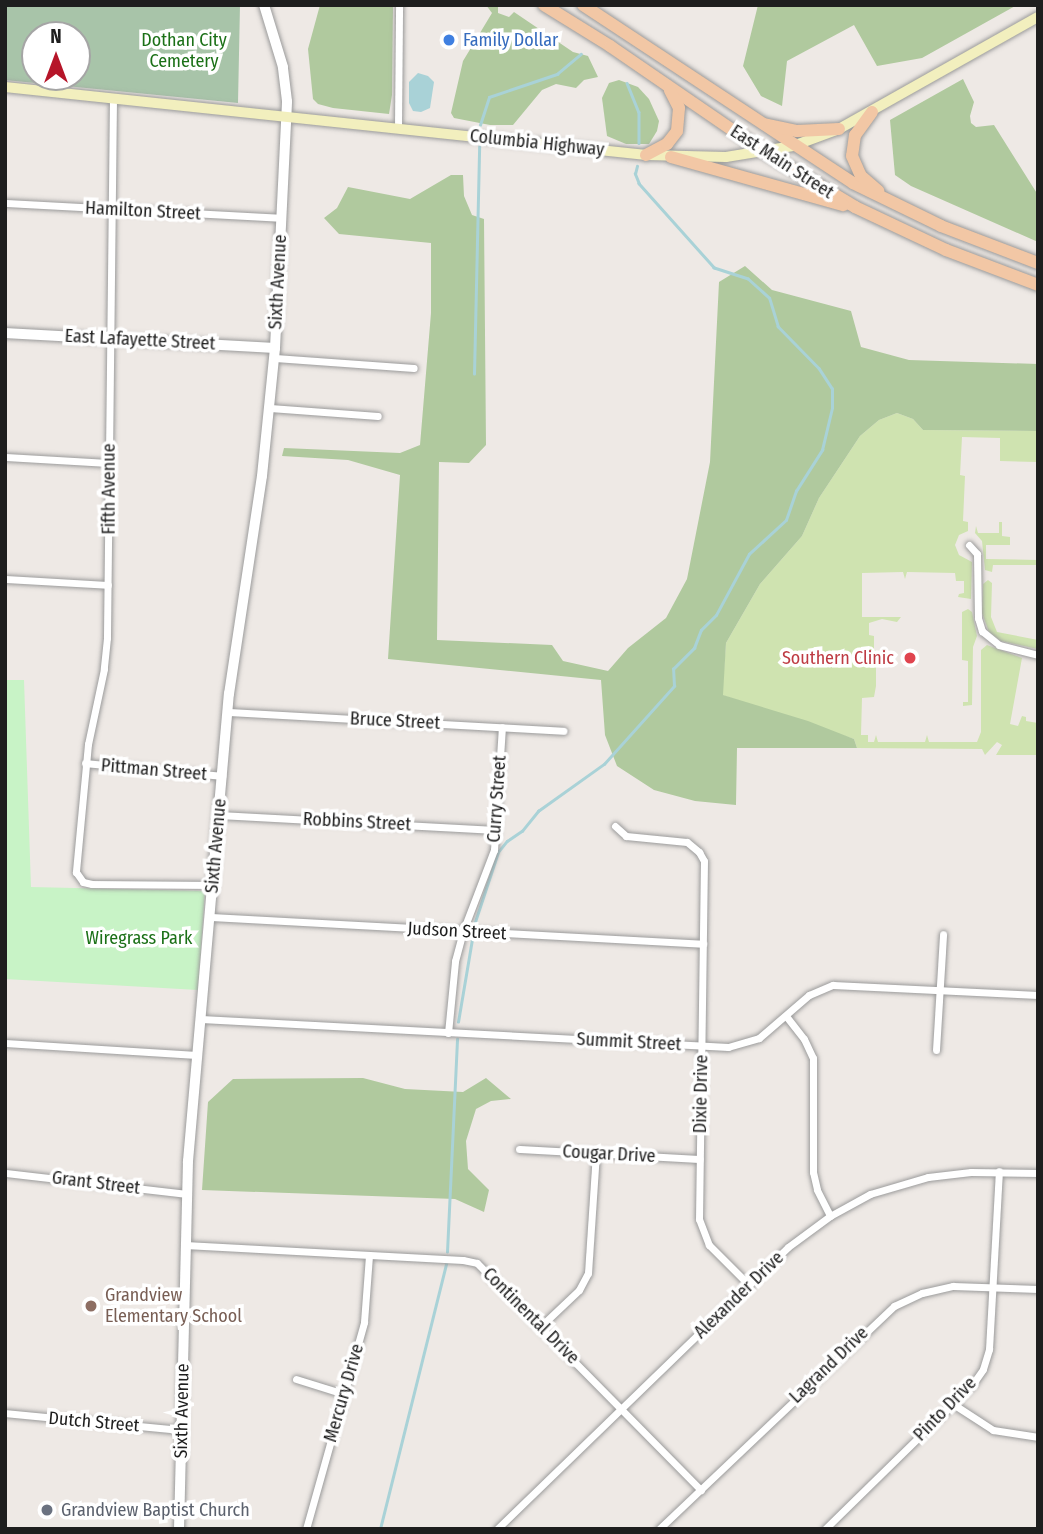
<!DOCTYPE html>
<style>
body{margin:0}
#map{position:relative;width:1043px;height:1534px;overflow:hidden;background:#eee9e5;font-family:"Fira Sans Condensed",sans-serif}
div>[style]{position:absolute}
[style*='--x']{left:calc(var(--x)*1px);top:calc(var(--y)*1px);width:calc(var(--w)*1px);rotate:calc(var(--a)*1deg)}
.grass>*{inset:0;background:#cfe3b0}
.forest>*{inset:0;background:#b0c99e}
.cemetery>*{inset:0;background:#a8c4a9}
.park>*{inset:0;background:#c8f3c6}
.water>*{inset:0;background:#a9d2d7}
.stream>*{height:2.5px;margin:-1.25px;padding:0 1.25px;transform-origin:1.25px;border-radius:1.25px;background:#a9d2d7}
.roads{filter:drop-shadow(0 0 2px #9b9b9b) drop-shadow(0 0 2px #9b9b9b)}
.minor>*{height:7px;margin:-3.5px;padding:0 3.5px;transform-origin:3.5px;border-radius:3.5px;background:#fff}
.tertiary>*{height:10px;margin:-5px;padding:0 5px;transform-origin:5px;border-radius:5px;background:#fff}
.secondary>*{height:10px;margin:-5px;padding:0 5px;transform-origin:5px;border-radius:5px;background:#f2efbe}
.primary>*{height:12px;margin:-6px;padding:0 6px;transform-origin:6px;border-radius:6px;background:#f2c7a5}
.dots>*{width:19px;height:19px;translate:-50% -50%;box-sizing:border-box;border:4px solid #fff;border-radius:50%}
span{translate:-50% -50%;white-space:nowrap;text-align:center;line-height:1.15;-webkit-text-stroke:7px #fff;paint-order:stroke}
.shop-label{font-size:18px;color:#366cbe}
.left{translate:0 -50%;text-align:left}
.park-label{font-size:18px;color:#1b7017}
.street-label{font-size:18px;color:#1e1e1e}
.health-label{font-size:18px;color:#be3a42}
.right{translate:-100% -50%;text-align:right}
.education-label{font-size:18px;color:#785e54}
.worship-label{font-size:18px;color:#5b616d}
.frame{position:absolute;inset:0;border:7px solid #1e1e1e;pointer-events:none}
.north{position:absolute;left:21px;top:21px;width:70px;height:70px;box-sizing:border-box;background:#fff;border:2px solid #a5a5a5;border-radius:50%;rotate:0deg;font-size:19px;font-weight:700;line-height:28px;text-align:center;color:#1e1e1e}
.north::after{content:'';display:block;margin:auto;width:24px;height:32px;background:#b61529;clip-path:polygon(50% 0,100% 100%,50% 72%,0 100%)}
</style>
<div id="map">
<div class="grass">
<i style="clip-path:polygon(897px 413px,913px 419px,923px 430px,1038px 431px,1038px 465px,1037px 462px,1000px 461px,1000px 438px,962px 437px,960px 475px,965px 476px,963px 521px,968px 522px,968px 531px,959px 535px,955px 545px,959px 555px,972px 562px,971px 599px,958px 597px,959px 594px,964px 593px,964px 581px,956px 581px,955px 573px,907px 572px,905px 579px,903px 572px,862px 573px,862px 617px,901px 617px,897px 622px,882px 619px,869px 623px,869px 635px,874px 636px,874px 650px,876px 650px,876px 686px,874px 697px,862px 698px,861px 735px,868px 735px,868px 742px,874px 742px,876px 735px,878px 742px,925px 742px,927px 735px,929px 742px,977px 742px,981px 732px,981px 650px,987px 645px,1022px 658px,1010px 724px,1018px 726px,1022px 716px,1026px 717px,1026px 721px,1038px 723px,1038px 755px,996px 755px,1002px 745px,997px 742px,985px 755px,982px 749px,857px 748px,854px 739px,722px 695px,726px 643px,760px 584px,802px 536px,819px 498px,860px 436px,879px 420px)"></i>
<i style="clip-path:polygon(999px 522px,1002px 522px,1002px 536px,1010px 537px,1010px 545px,986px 545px,986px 559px,1038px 560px,1038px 565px,993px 565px,992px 572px,985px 570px,982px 541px,975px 533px,976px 526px,978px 533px,999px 533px)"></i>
<i style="clip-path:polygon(988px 580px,992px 583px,991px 617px,997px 632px,1038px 640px,1038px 649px,1001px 641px,989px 632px,982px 613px,983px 584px)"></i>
<i style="clip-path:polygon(968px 609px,972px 612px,977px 636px,973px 647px,972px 705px,963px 706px,963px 702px,968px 702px,968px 661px,962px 660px,962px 612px)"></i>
</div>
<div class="forest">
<i style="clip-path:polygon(320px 5px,393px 5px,392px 95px,389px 114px,333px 108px,318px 104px,313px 99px,308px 49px)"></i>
<i style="clip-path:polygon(486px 5px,498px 5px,498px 13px,509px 17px,514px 12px,573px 52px,588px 56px,598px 77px,584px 80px,576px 88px,556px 84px,542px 90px,513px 125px,490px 125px,454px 118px,451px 113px,463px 61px,492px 13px)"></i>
<i style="clip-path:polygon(758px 5px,1017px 5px,922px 58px,877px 66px,854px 25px,787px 61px,782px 106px,761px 96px,743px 66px)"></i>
<i style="clip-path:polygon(963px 79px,974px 102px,970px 116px,971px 123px,976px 127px,994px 125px,1038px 195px,1038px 242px,911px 186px,895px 175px,890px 120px)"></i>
<i style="clip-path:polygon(619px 80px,638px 87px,649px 99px,659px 121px,657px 131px,649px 144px,626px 144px,607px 136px,602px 98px,609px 83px)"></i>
<i style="clip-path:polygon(451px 175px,463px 175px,464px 196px,472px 215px,484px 219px,486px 445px,469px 463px,439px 462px,437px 640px,552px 645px,563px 661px,608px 671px,628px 648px,666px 618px,687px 579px,710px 462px,719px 282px,745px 266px,772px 290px,851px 311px,861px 347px,909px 360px,1038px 364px,1038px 431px,923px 430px,913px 419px,897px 413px,879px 420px,860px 436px,819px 498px,802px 536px,760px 584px,726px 643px,723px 695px,808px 721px,854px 739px,857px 748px,737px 748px,736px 805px,695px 801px,654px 790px,617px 766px,605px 735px,601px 680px,388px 659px,400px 475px,348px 460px,282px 456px,284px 448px,400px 453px,420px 445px,431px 313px,431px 243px,339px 234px,324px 218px,337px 208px,348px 187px,410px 199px)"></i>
<i style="clip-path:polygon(363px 1078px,405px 1089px,463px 1092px,486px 1078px,511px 1099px,491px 1101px,476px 1109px,466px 1141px,468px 1169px,489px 1190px,484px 1212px,455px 1199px,202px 1190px,208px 1102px,233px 1079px)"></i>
</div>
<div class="cemetery">
<i style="clip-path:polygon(evenodd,5px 5px,240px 5px,238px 103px,5px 80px,5px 5px,35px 35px,77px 35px,77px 77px,35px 77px,35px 35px)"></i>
</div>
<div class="park">
<i style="clip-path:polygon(5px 680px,24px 680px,31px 887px,205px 891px,198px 990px,5px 979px)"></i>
</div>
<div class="water">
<i style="clip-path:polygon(418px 73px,428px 76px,434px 82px,430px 108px,421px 112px,413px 111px,409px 103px,409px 82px)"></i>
</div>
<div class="stream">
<i style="--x:627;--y:83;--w:31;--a:68"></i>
<i style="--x:639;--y:112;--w:31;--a:90"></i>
<i style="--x:480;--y:125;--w:29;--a:-72"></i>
<i style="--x:489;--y:97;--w:72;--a:-18.7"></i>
<i style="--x:557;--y:74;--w:31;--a:-40"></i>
<i style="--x:474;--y:374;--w:227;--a:-88.7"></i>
<i style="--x:475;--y:922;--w:74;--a:-71.8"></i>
<i style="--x:498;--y:852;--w:14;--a:-51"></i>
<i style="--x:507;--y:841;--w:18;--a:-34"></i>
<i style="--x:522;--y:831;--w:26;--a:-51"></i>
<i style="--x:538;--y:811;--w:81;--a:-35.5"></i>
<i style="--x:604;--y:764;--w:105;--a:-48.1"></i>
<i style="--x:674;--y:686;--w:17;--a:-93"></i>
<i style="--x:673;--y:669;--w:30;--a:-45"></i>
<i style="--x:694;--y:648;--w:19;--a:-69"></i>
<i style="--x:701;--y:630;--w:21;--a:-45"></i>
<i style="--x:716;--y:615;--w:69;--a:-61.6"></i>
<i style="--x:749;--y:554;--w:50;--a:-42.6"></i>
<i style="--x:786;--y:520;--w:31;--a:-71"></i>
<i style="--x:796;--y:491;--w:49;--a:-57.6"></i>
<i style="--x:822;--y:450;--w:43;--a:-76.6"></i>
<i style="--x:832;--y:408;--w:19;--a:-90"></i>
<i style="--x:832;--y:389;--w:24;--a:-123"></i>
<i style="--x:819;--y:369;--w:59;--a:-134.3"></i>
<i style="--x:778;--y:327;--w:30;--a:-107"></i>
<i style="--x:769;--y:298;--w:28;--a:-138"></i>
<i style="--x:748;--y:279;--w:36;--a:-162"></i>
<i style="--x:714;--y:268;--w:113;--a:-131.8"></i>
<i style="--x:639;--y:184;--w:11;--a:-112"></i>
<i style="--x:635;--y:174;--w:8;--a:-76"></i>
<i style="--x:458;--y:1022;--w:84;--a:-80.4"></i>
<i style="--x:447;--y:1252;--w:213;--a:-87.3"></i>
<i style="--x:380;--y:1529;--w:273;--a:-76"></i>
</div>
<div class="roads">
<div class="minor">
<i style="--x:113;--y:98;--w:540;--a:90.64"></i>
<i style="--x:107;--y:638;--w:31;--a:96"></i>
<i style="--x:104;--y:669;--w:77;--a:102"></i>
<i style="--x:88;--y:744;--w:129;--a:95.4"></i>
<i style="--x:76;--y:872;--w:12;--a:55"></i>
<i style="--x:83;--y:882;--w:9;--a:13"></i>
<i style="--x:92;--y:884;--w:120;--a:0.5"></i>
<i style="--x:398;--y:128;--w:123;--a:-89.5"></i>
<i style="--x:5;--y:203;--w:276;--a:3.1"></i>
<i style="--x:275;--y:358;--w:139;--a:4.1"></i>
<i style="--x:270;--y:408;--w:108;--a:4.2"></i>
<i style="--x:5;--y:457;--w:104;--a:3.3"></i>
<i style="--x:969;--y:545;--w:12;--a:48"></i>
<i style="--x:977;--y:554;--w:64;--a:89.1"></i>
<i style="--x:978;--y:618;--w:14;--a:73"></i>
<i style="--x:982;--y:631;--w:22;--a:39"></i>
<i style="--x:999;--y:645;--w:40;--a:14.4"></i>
<i style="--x:5;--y:579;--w:103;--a:3.3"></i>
<i style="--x:228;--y:712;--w:336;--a:3.2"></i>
<i style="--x:85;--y:763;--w:138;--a:5.4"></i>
<i style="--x:219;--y:815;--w:277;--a:3.1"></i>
<i style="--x:615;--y:826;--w:15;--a:42"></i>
<i style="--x:626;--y:836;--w:61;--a:5.6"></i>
<i style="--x:687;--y:842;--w:16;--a:40"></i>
<i style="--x:699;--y:852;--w:10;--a:61"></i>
<i style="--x:704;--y:861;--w:358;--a:90.8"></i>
<i style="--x:699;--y:1219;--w:28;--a:69"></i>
<i style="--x:709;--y:1245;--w:57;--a:45"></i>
<i style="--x:210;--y:917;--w:494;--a:3.1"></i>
<i style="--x:786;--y:1016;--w:29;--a:52"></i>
<i style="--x:804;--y:1039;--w:21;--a:65"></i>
<i style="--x:813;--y:1058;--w:114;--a:90"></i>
<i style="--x:813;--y:1172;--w:18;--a:77"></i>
<i style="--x:817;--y:1190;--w:29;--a:63"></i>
<i style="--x:201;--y:1019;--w:528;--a:3.04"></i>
<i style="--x:728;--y:1047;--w:32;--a:-16"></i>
<i style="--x:759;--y:1038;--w:66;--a:-40.7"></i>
<i style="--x:809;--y:995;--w:26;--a:-23"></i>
<i style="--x:833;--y:985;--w:205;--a:2.8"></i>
<i style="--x:448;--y:1033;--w:72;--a:-84.4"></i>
<i style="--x:455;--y:961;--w:31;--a:-75"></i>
<i style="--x:463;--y:931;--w:87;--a:-69.1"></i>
<i style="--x:494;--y:850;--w:123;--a:-86.3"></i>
<i style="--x:5;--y:1043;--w:192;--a:3.6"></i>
<i style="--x:936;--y:1050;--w:116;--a:-86.5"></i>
<i style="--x:519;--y:1149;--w:181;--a:3.2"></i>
<i style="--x:5;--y:1173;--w:182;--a:6.6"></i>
<i style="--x:185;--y:1245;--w:278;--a:3.1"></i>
<i style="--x:463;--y:1260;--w:14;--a:12"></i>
<i style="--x:477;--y:1263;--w:319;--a:45.4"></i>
<i style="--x:541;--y:1326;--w:52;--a:-43.5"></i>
<i style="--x:579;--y:1290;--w:19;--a:-62"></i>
<i style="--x:588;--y:1273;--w:119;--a:-86.2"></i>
<i style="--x:296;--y:1379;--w:50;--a:17.4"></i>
<i style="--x:953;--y:1404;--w:48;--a:33"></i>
<i style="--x:993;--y:1430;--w:46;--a:8.8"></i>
<i style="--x:5;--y:1413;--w:178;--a:5.5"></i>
<i style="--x:306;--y:1529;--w:215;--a:-74.3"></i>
<i style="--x:364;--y:1322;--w:67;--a:-85.7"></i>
<i style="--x:497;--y:1529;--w:405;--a:-44.1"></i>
<i style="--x:788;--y:1247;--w:52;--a:-36.4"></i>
<i style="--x:830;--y:1216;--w:46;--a:-28.8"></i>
<i style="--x:870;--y:1194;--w:60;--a:-16.3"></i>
<i style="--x:928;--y:1177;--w:43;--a:-6.6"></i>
<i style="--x:971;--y:1172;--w:67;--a:0.9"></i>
<i style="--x:659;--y:1529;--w:324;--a:-43.5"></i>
<i style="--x:894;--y:1306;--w:31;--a:-25"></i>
<i style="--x:922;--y:1293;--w:32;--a:-13"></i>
<i style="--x:953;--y:1286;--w:85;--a:2"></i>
<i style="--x:825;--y:1529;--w:206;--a:-44.4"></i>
<i style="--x:972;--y:1385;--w:19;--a:-55"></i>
<i style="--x:983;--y:1369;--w:21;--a:-73"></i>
<i style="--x:989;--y:1349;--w:178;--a:-86.8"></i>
</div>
<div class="tertiary">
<i style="--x:5;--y:333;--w:270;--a:3.2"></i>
<i style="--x:179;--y:1529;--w:368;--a:-88.6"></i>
<i style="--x:188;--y:1161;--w:469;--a:-85"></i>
<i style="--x:229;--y:694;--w:220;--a:-81.4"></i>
<i style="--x:262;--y:476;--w:129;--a:-84.2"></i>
<i style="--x:275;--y:348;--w:247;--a:-87.2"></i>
<i style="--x:287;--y:101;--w:34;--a:-97"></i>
<i style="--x:283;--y:67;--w:65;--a:-107"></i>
</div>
<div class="secondary">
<i style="--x:5;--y:87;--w:645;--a:6.06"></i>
<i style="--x:646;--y:155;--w:80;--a:1.4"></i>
<i style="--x:726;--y:157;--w:68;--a:-9.3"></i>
<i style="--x:793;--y:146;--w:49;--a:-20.3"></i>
<i style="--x:839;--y:129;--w:228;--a:-29.4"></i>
</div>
<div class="primary">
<i style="--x:544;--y:5;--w:78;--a:31.8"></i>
<i style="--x:610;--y:46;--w:187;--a:34.5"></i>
<i style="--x:764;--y:152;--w:106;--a:31.1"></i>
<i style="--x:855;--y:207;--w:101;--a:25.3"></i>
<i style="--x:946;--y:250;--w:98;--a:20.8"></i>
<i style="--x:583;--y:5;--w:323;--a:33.4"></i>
<i style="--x:853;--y:183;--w:98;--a:26"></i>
<i style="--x:941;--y:226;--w:104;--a:20.9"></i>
<i style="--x:872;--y:112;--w:29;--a:126"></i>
<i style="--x:855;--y:135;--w:21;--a:98"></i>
<i style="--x:852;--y:156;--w:22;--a:66"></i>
<i style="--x:861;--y:176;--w:23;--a:41"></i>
<i style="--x:764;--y:124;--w:34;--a:12"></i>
<i style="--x:797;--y:131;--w:42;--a:-2.7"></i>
<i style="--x:646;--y:155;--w:24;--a:-28"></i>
<i style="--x:667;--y:144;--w:16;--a:-52"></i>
<i style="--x:677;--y:131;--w:23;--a:-85"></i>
<i style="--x:679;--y:108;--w:20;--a:-117"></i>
<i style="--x:671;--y:157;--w:179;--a:15.6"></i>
</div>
</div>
<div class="dots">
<i style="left:449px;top:40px;background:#3f7fe0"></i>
<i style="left:910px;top:658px;background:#e0444e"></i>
<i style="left:91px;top:1306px;background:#8d6e63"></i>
<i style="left:47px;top:1510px;background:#6b7280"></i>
</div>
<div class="shop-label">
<span class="left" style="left:463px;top:40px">Family Dollar</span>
</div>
<div class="park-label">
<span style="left:184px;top:51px">Dothan City<br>Cemetery</span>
<span style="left:139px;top:938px">Wiregrass Park</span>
</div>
<div class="street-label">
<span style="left:537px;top:143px;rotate:6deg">Columbia Highway</span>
<span style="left:782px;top:162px;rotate:33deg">East Main Street</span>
<span style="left:143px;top:211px;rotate:3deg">Hamilton Street</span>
<span style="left:278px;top:282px;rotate:-87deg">Sixth Avenue</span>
<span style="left:140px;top:340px;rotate:3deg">East Lafayette Street</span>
<span style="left:109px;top:489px;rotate:-90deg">Fifth Avenue</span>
<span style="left:395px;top:721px;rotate:3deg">Bruce Street</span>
<span style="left:154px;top:770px;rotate:5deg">Pittman Street</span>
<span style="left:497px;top:799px;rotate:-86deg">Curry Street</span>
<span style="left:357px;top:822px;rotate:3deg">Robbins Street</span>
<span style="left:216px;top:846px;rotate:-85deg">Sixth Avenue</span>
<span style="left:457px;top:931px;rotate:3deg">Judson Street</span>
<span style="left:629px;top:1042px;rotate:3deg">Summit Street</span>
<span style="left:701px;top:1094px;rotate:-89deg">Dixie Drive</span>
<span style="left:609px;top:1154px;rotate:3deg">Cougar Drive</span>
<span style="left:96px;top:1183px;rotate:7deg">Grant Street</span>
<span style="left:739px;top:1295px;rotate:-44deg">Alexander Drive</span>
<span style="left:531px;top:1316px;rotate:45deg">Continental Drive</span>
<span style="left:829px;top:1365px;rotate:-44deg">Lagrand Drive</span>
<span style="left:344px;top:1393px;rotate:-74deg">Mercury Drive</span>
<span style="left:945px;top:1409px;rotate:-46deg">Pinto Drive</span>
<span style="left:182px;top:1411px;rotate:-89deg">Sixth Avenue</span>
<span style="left:94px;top:1422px;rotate:5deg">Dutch Street</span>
</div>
<div class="health-label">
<span class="right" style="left:894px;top:658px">Southern Clinic</span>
</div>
<div class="education-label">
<span class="left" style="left:105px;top:1306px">Grandview<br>Elementary School</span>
</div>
<div class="worship-label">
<span class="left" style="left:61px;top:1510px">Grandview Baptist Church</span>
</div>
<div class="frame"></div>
<div class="north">N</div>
</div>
